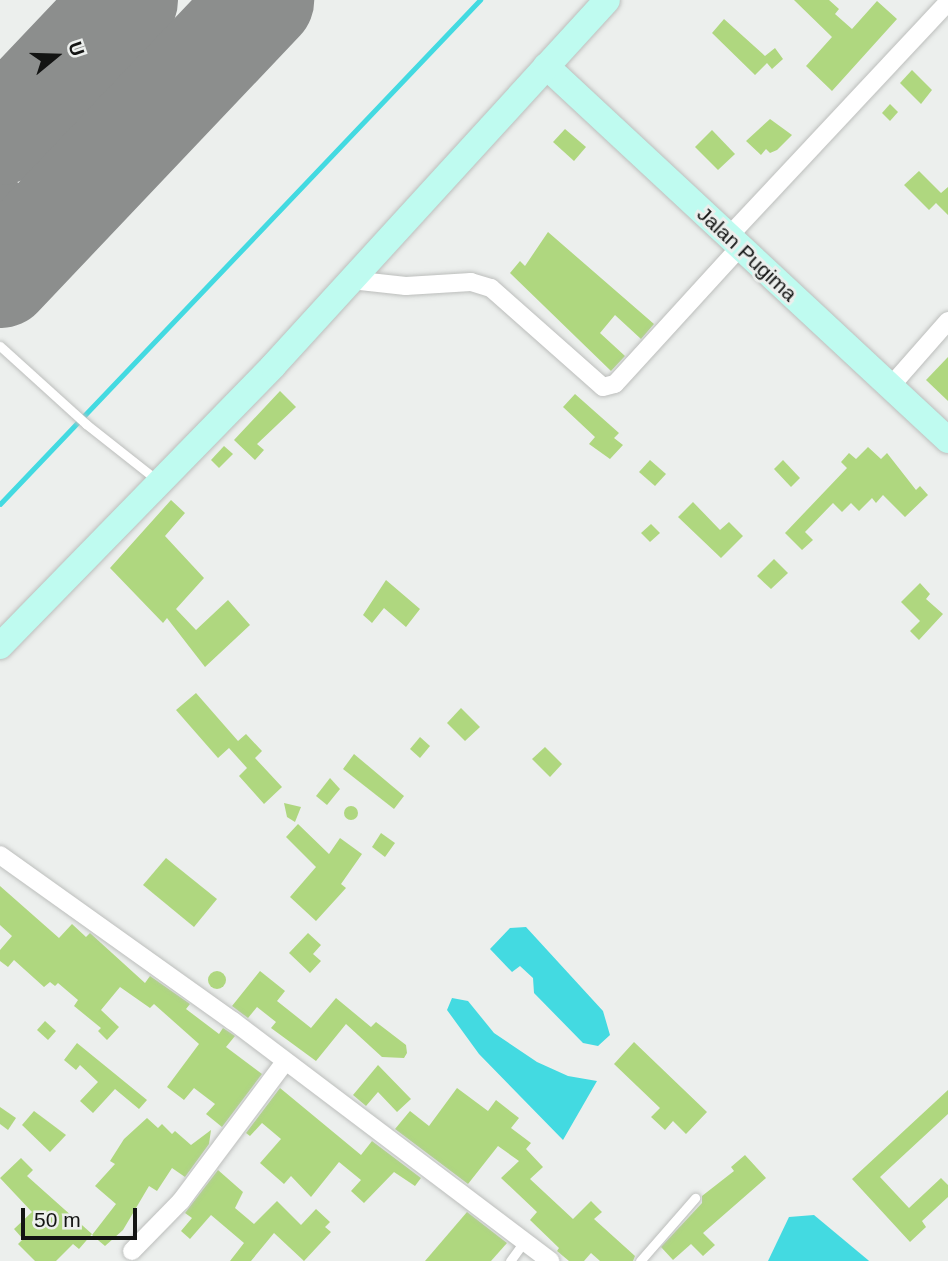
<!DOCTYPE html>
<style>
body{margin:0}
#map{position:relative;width:948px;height:1261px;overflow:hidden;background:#ecefed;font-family:Arial,sans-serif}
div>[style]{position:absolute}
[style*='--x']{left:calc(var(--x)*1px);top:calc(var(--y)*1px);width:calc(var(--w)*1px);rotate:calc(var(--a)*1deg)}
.water>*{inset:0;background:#43dae1}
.stream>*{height:4.5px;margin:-2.25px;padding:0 2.25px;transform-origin:2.25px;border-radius:2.25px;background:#43dae1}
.taxiway>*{height:42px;margin:-21px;padding:0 21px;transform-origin:21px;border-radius:21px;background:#8c8e8d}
.runway>*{height:103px;margin:-51.5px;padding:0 51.5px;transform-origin:51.5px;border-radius:51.5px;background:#8c8e8d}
.building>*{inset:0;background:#afd77f}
.round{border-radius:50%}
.roads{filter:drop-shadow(0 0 2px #bcbebc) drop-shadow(0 0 2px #bcbebc)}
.lane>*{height:9px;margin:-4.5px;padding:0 4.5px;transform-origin:4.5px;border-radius:4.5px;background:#fff}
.street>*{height:18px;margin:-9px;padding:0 9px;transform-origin:9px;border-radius:9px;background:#fff}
.secondary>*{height:26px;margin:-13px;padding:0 13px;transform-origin:13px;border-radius:13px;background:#bffbf0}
span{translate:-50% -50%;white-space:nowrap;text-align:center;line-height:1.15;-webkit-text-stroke:6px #ecefed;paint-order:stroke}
.street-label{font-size:21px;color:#131413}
.north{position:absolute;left:21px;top:21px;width:70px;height:70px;-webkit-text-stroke:5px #ecefed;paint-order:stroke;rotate:71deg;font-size:19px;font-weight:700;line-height:28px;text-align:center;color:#131413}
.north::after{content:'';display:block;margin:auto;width:24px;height:32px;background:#131413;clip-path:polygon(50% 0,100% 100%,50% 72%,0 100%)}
.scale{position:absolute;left:21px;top:1208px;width:116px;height:32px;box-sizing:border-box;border:4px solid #131413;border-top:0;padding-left:9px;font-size:21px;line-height:24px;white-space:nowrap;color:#131413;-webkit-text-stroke:5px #ecefed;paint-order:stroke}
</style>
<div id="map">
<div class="water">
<i style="clip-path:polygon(526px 927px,603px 1011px,610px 1035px,598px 1046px,583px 1043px,534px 993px,533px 978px,520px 966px,512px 972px,490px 949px,510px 928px)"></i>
<i style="clip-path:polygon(452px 998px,468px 1001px,494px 1033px,537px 1062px,568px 1076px,597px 1081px,563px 1140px,479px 1054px,447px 1010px)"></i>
<i style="clip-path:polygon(814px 1215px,868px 1260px,869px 1261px,768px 1261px,789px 1217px)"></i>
</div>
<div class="stream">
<i style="--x:0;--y:504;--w:696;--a:-46.4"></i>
</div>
<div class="taxiway">
<i style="--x:0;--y:196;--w:4;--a:27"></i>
</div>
<div class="runway">
<i style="--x:0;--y:133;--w:183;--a:-46.5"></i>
<i style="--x:0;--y:276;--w:381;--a:-46.5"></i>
</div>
<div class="building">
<i style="clip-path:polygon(794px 0,829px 0,839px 9px,835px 14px,852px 29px,877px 1px,897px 19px,832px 91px,806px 66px,832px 37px)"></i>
<i style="clip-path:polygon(724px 19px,765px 56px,775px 48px,783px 59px,772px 69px,767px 63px,755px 75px,712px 33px)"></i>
<i style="clip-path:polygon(912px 70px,932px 90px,921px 104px,900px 83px)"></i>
<i style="clip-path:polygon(890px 104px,898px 112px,890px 121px,882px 113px)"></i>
<i style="clip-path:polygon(770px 119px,792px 135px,777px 150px,770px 153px,766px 149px,761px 155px,746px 141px)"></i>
<i style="clip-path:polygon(565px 129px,586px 147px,574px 161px,553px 142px)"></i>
<i style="clip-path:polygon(712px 130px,735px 154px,718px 170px,695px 147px)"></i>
<i style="clip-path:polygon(919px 171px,941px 193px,948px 187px,948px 215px,936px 203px,929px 210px,904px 185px)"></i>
<i style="clip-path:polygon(548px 232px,654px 324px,641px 339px,615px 315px,600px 333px,625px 356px,611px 371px,510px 273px,520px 261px,525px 266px)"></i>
<i style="clip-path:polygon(948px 357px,948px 401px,926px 380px)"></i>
<i style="clip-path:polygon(280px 391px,296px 407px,257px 444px,264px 450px,255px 460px,234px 440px)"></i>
<i style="clip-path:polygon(575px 394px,619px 433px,614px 438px,623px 445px,610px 459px,589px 444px,595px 437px,563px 407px)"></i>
<i style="clip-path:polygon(224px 446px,233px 454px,219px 468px,211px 460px)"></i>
<i style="clip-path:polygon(868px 447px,881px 459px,887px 453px,916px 490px,920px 486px,928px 495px,905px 517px,883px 495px,876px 503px,872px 498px,859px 511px,851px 503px,842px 512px,833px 503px,805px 532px,813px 540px,802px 550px,785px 533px,847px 468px,841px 462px,849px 453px,856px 459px)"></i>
<i style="clip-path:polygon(650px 460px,666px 474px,655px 486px,639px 472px)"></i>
<i style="clip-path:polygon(783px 460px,800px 478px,791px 487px,774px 469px)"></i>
<i style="clip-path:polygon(171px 500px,185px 513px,165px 536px,204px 578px,176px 609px,196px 630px,228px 600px,250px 625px,205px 667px,167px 618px,163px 623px,110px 568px)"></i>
<i style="clip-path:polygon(693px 502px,720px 530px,729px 522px,743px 536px,721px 558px,678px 517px)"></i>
<i style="clip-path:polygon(651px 524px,660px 533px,650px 542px,641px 533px)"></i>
<i style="clip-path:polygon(774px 559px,788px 573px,771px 589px,757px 576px)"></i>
<i style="clip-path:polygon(386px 580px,420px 609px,406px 627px,384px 608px,372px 623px,363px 615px)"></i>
<i style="clip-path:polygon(920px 583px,930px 594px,926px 599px,943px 614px,919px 640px,910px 631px,920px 621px,901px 602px)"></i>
<i style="clip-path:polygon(196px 693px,238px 741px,246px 734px,262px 751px,255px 758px,282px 787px,264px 804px,239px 776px,247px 768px,229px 748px,218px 758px,176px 710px)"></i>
<i style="clip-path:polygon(461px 708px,480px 727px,465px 741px,447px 723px)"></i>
<i style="clip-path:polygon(420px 737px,430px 746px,420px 758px,410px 749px)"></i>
<i style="clip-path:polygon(545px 747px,562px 764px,550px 777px,532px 759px)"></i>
<i style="clip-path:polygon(354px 754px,404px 796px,394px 809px,343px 769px)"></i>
<i style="clip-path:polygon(330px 778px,340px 789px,327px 805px,316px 796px)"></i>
<i style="clip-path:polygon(284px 803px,301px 807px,295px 822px,287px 817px)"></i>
<i class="round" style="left:344px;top:806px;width:14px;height:14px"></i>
<i style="clip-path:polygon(298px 824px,329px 854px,340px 838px,362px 854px,341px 884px,346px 888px,316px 921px,290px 897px,316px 867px,286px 837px)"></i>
<i style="clip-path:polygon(381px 833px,395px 843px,385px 857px,372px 847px)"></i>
<i style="clip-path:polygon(166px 858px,217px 899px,194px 927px,143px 885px)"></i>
<i style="clip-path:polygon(0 886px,59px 938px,72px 924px,86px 937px,90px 933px,145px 983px,150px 976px,190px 1004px,186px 1009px,219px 1034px,223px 1028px,235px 1036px,226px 1047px,262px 1074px,222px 1127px,206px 1114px,215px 1104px,194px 1088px,184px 1100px,167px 1087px,199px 1044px,154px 1004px,150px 1008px,120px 987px,101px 1010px,119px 1027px,107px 1040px,98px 1031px,101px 1028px,74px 1006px,78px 1000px,58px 983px,55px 986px,50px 982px,44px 987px,14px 960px,8px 967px,0 961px,0 950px,12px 936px,0 925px)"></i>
<i style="clip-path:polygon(308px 933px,321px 945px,313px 954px,321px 961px,310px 973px,289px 953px)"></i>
<i class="round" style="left:208px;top:971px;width:18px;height:18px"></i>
<i style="clip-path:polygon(260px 971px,285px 991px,277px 1001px,311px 1028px,336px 998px,371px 1027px,376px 1022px,406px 1045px,407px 1053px,404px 1058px,382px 1057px,346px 1024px,316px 1061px,271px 1028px,276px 1022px,257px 1007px,248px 1018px,232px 1006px)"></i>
<i style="clip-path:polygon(45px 1021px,56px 1031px,48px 1040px,37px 1030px)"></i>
<i style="clip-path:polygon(634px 1042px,707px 1112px,686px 1134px,673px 1121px,665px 1130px,651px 1117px,660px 1108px,614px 1064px)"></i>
<i style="clip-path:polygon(77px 1043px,147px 1100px,139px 1109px,115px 1089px,93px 1113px,80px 1101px,98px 1082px,80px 1065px,76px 1070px,64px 1060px)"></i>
<i style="clip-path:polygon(378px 1065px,411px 1099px,397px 1112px,378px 1092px,366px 1106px,353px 1095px)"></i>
<i style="clip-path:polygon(280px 1088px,361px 1155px,372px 1141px,421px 1178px,415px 1186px,394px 1172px,364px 1203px,351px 1191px,361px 1180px,339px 1162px,311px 1197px,291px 1176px,284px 1184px,260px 1163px,281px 1139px,262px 1123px,250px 1136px,246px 1133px)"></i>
<i style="clip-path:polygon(457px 1088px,488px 1111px,496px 1100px,519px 1118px,511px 1128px,531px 1143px,526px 1149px,543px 1167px,530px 1179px,573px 1219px,591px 1201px,602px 1212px,594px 1219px,635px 1256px,633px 1261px,600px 1261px,591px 1253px,584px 1261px,569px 1261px,557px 1251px,559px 1248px,530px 1220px,537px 1212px,501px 1178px,519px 1161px,498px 1146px,468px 1184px,395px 1129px,410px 1111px,429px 1126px)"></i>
<i style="clip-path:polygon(948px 1090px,948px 1114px,880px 1177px,909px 1208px,941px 1178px,948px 1185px,948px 1197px,922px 1221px,926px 1227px,910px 1242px,852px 1179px)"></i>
<i style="clip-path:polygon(0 1107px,16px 1118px,8px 1130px,0 1124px)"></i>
<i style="clip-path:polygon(34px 1111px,66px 1135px,50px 1152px,22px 1125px)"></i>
<i style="clip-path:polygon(147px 1118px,158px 1128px,162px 1124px,172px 1134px,175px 1131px,191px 1145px,211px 1130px,209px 1144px,185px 1177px,172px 1168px,157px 1191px,149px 1186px,123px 1230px,105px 1246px,92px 1235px,116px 1204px,95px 1186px,115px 1164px,110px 1161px,124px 1139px)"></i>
<i style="clip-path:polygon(745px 1155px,766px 1178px,703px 1233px,715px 1245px,703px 1256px,691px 1244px,673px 1260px,661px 1247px,702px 1203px,702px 1196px,734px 1171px,731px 1167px)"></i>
<i style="clip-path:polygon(21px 1158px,33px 1170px,27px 1176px,92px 1234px,79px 1249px,73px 1244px,56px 1261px,35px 1261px,18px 1244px,23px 1239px,14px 1229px,32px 1212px,0 1178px)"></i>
<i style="clip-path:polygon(218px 1170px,243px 1192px,235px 1208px,254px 1224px,277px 1201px,301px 1225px,316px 1209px,330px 1222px,325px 1227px,331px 1232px,304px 1261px,274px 1233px,251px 1261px,230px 1261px,244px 1243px,211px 1215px,190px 1239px,181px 1231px,192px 1218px,185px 1213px)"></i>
<i style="clip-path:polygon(467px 1212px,507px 1243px,491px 1261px,425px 1261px)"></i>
</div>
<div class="roads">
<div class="lane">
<i style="--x:0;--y:346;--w:116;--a:42.2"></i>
<i style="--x:86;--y:424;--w:90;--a:38.3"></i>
<i style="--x:510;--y:1261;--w:24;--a:-54"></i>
<i style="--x:640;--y:1261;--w:84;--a:-48.9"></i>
</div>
<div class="street">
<i style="--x:729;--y:236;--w:320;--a:-46.9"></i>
<i style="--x:351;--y:280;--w:55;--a:6.2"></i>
<i style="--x:406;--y:286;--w:65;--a:-3.5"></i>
<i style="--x:471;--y:282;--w:21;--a:17"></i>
<i style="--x:491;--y:288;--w:149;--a:41.5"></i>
<i style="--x:603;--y:387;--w:12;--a:-14"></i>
<i style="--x:615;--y:384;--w:184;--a:-47.6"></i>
<i style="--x:890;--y:387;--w:88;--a:-48.7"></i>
<i style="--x:0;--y:855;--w:286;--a:35.5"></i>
<i style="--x:233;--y:1021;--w:398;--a:37.1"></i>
<i style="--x:132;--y:1251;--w:70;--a:-45.6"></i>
<i style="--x:181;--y:1201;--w:174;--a:-53.2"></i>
</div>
<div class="secondary">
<i style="--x:546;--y:66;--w:549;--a:42.93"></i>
<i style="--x:0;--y:646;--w:391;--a:-45.7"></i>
<i style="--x:273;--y:366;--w:495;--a:-47.6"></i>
</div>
</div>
<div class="street-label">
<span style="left:747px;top:254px;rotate:43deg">Jalan Pugima</span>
</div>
<div class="north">U</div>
<div class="scale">50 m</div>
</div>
